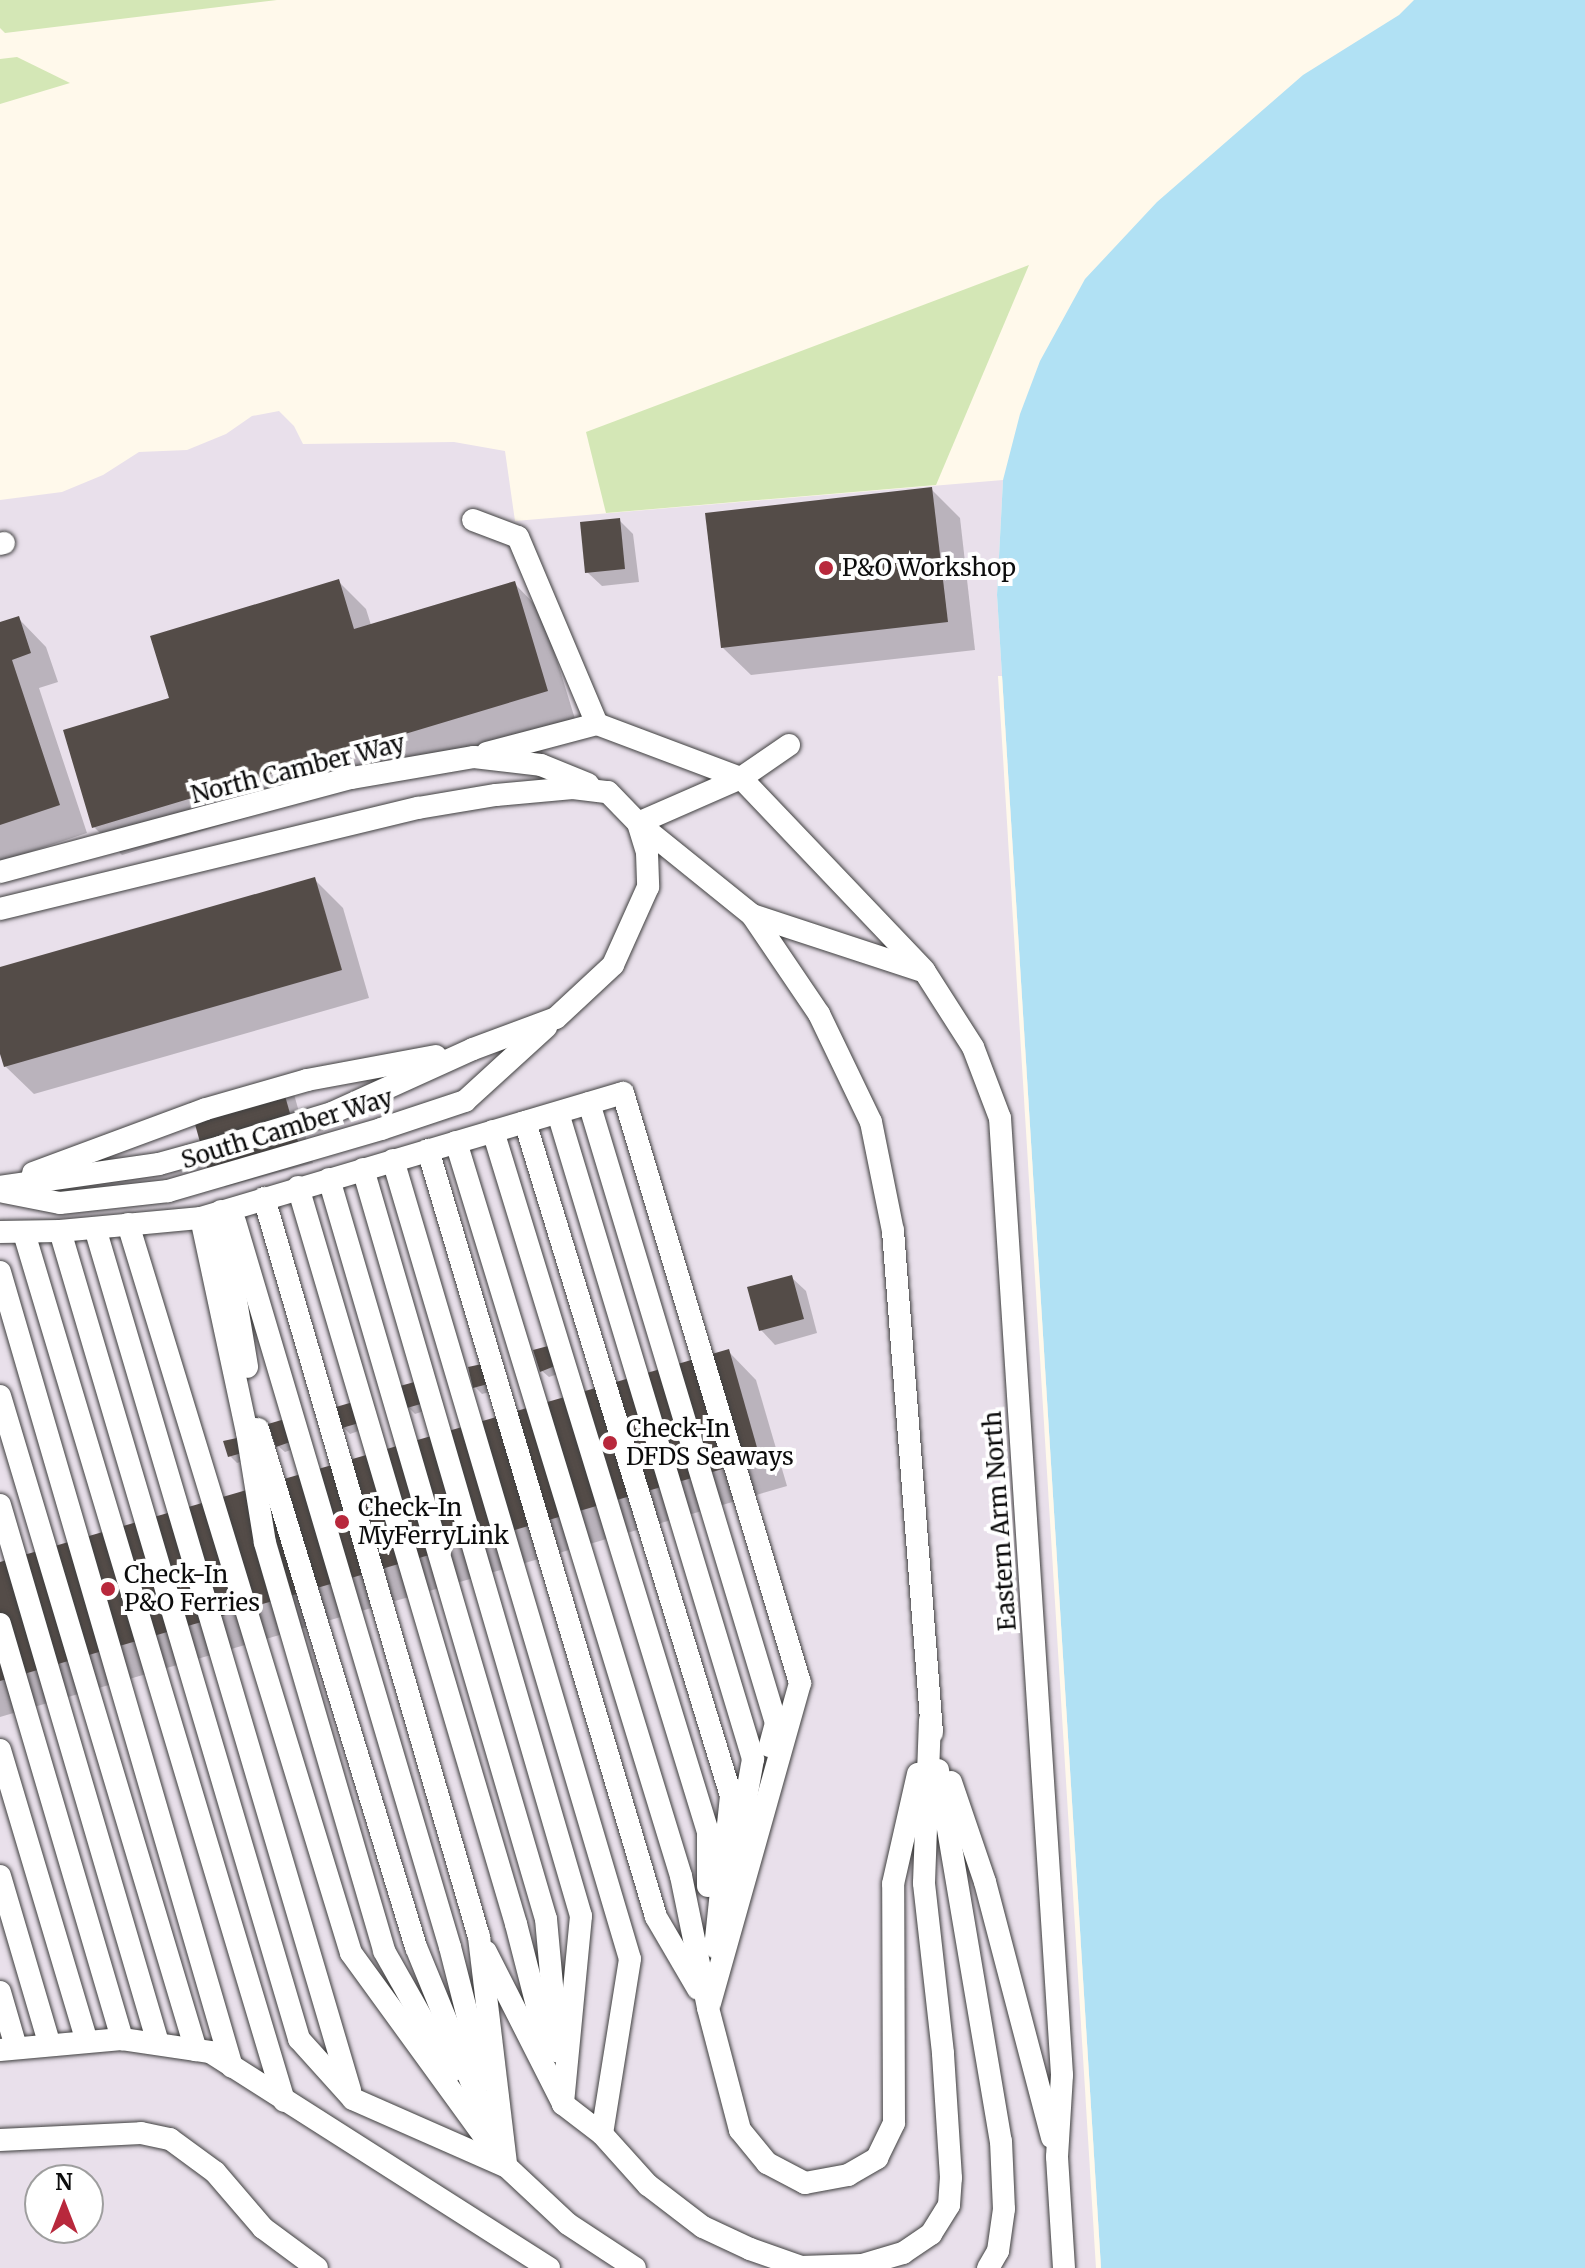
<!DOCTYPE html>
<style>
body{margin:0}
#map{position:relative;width:1585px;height:2268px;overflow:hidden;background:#fff9eb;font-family:Merriweather,serif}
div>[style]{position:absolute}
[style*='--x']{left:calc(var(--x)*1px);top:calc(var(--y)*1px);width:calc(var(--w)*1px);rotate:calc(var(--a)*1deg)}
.industrial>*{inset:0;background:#e9e0eb}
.green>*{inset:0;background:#d4e7b6}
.water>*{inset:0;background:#b1e1f4}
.pier>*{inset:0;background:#fff9eb}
.shadow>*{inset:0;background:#0003}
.building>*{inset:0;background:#544c48}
.roads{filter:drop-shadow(0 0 2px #3f3f3f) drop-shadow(0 0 2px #3f3f3f)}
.lane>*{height:22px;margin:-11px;padding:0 11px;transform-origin:11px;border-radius:11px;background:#fff}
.dots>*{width:22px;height:22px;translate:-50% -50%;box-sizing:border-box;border:4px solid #fff;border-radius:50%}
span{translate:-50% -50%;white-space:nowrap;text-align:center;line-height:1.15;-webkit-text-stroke:8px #fff;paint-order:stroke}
.poi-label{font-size:24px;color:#0c0c0c}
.left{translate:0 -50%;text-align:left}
.street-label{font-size:24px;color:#0c0c0c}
.north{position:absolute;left:24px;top:2164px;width:80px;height:80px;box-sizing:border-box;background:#fff;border:2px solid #9e9e9e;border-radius:50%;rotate:0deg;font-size:22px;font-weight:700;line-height:32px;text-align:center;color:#0c0c0c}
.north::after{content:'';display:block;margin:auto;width:28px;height:36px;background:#b8283c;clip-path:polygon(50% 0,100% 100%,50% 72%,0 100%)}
</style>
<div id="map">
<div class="industrial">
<i style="clip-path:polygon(evenodd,279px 411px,294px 426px,303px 444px,454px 442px,505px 451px,515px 521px,1003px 480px,997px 595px,1101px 2268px,0 2268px,0 500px,62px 492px,103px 475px,139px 452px,187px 450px,226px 434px,252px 416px,279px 411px,40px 2180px,88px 2180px,88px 2228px,40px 2228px,40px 2180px)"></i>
</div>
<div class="green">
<i style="clip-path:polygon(0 0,277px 0,5px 33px,0 28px)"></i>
<i style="clip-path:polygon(17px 57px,70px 83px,0 104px,0 59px)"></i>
<i style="clip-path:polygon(1029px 265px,936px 485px,606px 513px,586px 432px)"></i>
</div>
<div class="water">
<i style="clip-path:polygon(1414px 0,1585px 0,1585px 2268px,1101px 2268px,997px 595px,1003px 480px,1020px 414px,1040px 361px,1085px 279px,1157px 202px,1303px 75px,1399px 15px)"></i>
</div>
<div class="pier">
<i style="clip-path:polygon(998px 676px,1002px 676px,1101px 2268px,1096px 2268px)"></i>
</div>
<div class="shadow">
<i style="clip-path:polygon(931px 489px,960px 518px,975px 650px,751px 675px,722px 647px)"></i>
<i style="clip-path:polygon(619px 520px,633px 534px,639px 582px,602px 586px,587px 572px)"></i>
<i style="clip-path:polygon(338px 581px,366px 609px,371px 625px,514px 583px,542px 612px,575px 719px,122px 855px,94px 827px,172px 699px)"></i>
<i style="clip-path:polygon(18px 618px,46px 647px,58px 682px,39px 688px,87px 833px,0 862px,0 624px)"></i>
<i style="clip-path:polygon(314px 879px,343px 908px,369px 998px,34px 1094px,5px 1066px,0 1047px,0 969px)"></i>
<i style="clip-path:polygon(294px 1094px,313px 1163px,225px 1187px,210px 1173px,191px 1105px)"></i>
<i style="clip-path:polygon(791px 1277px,806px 1291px,817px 1333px,775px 1345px,761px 1330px)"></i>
<i style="clip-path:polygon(548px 1348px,561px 1373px,549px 1377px,542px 1371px)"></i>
<i style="clip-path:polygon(728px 1351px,756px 1380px,787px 1486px,0 1717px,0 1564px)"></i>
<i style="clip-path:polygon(482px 1366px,493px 1391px,482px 1394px,475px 1387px)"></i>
<i style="clip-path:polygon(417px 1384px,430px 1409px,415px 1414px,408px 1407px)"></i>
<i style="clip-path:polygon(352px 1404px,364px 1429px,350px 1434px,343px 1427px)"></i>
<i style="clip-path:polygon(271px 1425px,299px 1447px,285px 1452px,278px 1446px)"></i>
<i style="clip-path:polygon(236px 1440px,247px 1460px,237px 1463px,230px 1456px)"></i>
</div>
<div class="building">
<i style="clip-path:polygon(932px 487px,948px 622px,721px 648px,705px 513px)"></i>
<i style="clip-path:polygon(620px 518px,625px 569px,585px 573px,580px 522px)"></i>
<i style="clip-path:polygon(339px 579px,354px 629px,515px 581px,548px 691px,92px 828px,63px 730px,169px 698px,150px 636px)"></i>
<i style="clip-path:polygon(19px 616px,31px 653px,12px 660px,60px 805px,0 825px,0 622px)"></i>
<i style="clip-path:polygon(315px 877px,342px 970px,4px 1067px,0 1054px,0 967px)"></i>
<i style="clip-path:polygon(280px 1078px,300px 1149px,209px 1174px,189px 1103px)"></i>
<i style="clip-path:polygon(792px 1275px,804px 1319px,759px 1331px,747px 1287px)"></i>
<i style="clip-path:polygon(548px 1346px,555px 1366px,540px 1372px,533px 1350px)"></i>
<i style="clip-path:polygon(729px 1349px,760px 1458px,0 1681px,0 1562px)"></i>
<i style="clip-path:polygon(482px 1364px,488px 1384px,473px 1388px,468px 1367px)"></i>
<i style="clip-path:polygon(418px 1381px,424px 1403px,407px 1408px,400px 1386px)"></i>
<i style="clip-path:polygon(353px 1402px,359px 1423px,342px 1428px,336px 1407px)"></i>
<i style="clip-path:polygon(285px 1419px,293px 1441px,276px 1447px,268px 1424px)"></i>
<i style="clip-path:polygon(237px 1438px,242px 1453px,228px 1457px,223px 1441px)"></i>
</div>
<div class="roads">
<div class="lane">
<i style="--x:473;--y:520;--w:48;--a:20.7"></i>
<i style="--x:518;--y:537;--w:203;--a:67.1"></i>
<i style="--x:0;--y:544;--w:4;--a:-14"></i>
<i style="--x:789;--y:745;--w:58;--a:145.5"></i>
<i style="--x:741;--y:778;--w:112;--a:156.4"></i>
<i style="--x:638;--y:823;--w:146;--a:38.9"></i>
<i style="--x:752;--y:915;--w:120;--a:55.9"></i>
<i style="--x:819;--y:1014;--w:120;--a:64.3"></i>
<i style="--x:871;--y:1122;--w:111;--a:78.6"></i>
<i style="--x:893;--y:1231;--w:503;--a:85.55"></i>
<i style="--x:487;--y:753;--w:114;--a:-14.8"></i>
<i style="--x:597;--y:724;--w:154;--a:20.6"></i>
<i style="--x:741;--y:778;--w:265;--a:46.4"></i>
<i style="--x:0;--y:872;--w:364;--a:-15"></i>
<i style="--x:352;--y:778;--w:124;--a:-9.8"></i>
<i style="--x:474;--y:757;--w:67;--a:6.8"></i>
<i style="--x:541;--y:765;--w:51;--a:22"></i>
<i style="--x:0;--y:909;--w:430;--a:-13.6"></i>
<i style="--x:418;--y:808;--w:79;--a:-9.5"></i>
<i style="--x:496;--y:795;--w:77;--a:-5.2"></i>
<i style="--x:573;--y:788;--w:35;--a:7"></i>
<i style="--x:608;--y:792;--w:43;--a:45.9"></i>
<i style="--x:638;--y:823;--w:31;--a:73"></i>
<i style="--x:647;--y:853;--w:34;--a:88"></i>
<i style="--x:648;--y:887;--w:85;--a:114.2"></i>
<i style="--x:613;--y:965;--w:78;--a:137.1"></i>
<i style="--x:556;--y:1018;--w:89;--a:159.5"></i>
<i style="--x:473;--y:1049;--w:155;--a:155.6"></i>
<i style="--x:332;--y:1113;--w:117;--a:163.1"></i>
<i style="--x:220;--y:1147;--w:63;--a:164.4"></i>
<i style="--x:159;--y:1164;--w:161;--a:171.8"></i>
<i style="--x:752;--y:915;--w:182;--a:18.2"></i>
<i style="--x:925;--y:972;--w:89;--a:57.4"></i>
<i style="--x:973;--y:1047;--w:76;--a:69.2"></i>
<i style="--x:1000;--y:1118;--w:959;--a:86.29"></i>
<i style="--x:1062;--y:2075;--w:82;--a:93.5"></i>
<i style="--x:1057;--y:2157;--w:111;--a:86.4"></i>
<i style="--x:589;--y:1103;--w:648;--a:73.22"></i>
<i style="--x:776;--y:1723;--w:24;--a:105"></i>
<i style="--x:558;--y:1113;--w:675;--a:73.2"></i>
<i style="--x:753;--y:1759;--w:120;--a:100.1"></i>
<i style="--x:525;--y:1122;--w:705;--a:73"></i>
<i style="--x:731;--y:1796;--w:152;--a:96"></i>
<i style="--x:493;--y:1131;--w:733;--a:72.95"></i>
<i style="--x:708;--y:1832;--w:54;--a:90"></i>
<i style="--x:456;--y:1142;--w:768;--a:72.96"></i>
<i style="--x:681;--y:1876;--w:135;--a:78.4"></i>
<i style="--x:708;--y:2008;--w:126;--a:75.3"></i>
<i style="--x:740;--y:2130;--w:43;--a:50.7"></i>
<i style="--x:767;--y:2163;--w:43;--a:27.8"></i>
<i style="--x:805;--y:2183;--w:44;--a:-10.5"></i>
<i style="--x:848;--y:2175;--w:34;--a:-30"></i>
<i style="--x:877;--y:2158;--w:39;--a:-64"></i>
<i style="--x:894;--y:2123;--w:239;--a:-90.2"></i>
<i style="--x:893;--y:1884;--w:113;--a:-77.2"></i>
<i style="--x:428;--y:1150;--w:800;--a:73.44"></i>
<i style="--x:656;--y:1917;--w:83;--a:59.7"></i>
<i style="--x:393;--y:1160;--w:833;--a:73.48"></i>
<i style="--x:630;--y:1959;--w:177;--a:99.1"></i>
<i style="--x:602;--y:2134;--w:69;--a:48"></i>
<i style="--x:648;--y:2185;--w:69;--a:37.4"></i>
<i style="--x:703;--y:2227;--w:52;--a:25.1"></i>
<i style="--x:750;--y:2249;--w:54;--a:19.4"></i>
<i style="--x:801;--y:2267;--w:61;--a:-1.9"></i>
<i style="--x:862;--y:2265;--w:43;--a:-16.3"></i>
<i style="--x:903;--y:2253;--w:34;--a:-34"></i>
<i style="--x:931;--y:2234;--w:34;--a:-58"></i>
<i style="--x:949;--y:2205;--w:27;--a:-86"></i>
<i style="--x:951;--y:2178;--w:125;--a:-93.7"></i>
<i style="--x:943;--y:2053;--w:171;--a:-96.4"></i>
<i style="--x:924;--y:1883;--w:163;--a:-87.9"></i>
<i style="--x:363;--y:1169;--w:778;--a:73.73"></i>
<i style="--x:581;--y:1916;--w:189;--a:95.5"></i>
<i style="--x:33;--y:1173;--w:184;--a:-20.3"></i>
<i style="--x:206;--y:1109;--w:105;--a:-16"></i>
<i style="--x:307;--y:1080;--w:131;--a:-10.5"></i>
<i style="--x:329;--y:1179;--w:771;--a:73.66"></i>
<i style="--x:546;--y:1919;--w:133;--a:84.8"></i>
<i style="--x:298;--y:1187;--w:769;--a:73.52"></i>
<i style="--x:516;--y:1924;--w:121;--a:75.6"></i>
<i style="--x:4;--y:1192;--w:57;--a:11.1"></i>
<i style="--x:60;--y:1203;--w:109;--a:-6.3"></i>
<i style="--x:168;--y:1191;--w:222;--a:-16.2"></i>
<i style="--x:381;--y:1129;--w:89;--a:-18.4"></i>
<i style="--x:465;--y:1101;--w:110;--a:-42.4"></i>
<i style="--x:264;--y:1198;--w:770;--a:73.78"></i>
<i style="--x:479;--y:1937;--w:230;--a:83.2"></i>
<i style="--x:221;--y:1211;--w:158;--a:80.5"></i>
<i style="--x:201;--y:1218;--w:219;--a:77.9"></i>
<i style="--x:247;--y:1432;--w:112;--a:80.8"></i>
<i style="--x:265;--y:1543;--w:425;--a:73.7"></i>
<i style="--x:384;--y:1951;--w:138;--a:60.5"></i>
<i style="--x:235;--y:1222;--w:756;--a:73.48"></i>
<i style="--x:450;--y:1947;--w:137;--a:75.7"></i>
<i style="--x:128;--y:1224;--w:762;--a:72.99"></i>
<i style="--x:351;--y:1953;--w:263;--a:54"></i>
<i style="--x:506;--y:2166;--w:85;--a:43.1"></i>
<i style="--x:568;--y:2224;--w:80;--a:33.3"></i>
<i style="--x:95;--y:1228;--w:899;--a:73.52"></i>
<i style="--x:60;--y:1231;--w:843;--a:73.52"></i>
<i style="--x:299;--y:2039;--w:81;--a:48"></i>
<i style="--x:353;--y:2099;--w:166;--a:23.8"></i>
<i style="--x:0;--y:1232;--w:60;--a:-1"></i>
<i style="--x:60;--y:1231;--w:142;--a:-5.3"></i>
<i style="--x:201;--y:1218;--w:440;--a:-16.5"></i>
<i style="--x:623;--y:1093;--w:616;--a:73.3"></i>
<i style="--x:800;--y:1683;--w:332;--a:105.7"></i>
<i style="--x:24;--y:1233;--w:906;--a:73.32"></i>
<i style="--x:0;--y:1272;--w:828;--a:73.73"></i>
<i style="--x:0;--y:1396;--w:683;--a:73.32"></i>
<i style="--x:258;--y:1429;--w:542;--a:73.04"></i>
<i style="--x:416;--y:1947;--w:200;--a:67.7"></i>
<i style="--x:0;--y:1505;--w:561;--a:73.63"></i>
<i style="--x:0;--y:1624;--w:433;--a:73.6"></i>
<i style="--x:0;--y:1750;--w:304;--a:73.4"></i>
<i style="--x:938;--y:1770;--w:376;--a:80.4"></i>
<i style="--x:1001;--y:2141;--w:68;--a:87.5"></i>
<i style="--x:1004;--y:2209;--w:42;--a:98.1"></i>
<i style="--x:998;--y:2251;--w:20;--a:120"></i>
<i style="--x:951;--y:1782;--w:106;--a:71.2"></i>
<i style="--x:985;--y:1882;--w:264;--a:75.3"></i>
<i style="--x:0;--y:1876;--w:174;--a:73.6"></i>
<i style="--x:486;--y:1952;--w:170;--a:63.1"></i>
<i style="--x:563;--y:2104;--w:49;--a:37.6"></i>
<i style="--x:0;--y:1992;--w:57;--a:73.8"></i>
<i style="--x:0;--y:2050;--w:122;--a:-5.2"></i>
<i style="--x:122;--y:2039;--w:89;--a:8.4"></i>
<i style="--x:210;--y:2052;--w:402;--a:32.5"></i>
<i style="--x:0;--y:2140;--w:141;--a:-2.8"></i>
<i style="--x:141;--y:2133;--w:30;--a:12"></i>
<i style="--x:170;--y:2139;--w:56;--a:36.3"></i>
<i style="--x:215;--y:2172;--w:74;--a:49.4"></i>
<i style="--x:263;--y:2228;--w:67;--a:36.5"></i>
</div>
</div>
<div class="dots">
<i style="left:826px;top:568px;background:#b8283c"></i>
<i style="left:610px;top:1443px;background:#b8283c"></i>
<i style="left:342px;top:1522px;background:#b8283c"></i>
<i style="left:108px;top:1589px;background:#b8283c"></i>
</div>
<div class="poi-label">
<span class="left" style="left:842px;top:568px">P&amp;O Workshop</span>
<span class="left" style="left:626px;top:1443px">Check-In<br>DFDS Seaways</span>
<span class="left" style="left:358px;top:1522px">Check-In<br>MyFerryLink</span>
<span class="left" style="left:124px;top:1589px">Check-In<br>P&amp;O Ferries</span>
</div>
<div class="street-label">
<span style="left:298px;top:769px;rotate:-14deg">North Camber Way</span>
<span style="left:287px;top:1129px;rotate:-17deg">South Camber Way</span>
<span style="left:1000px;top:1521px;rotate:-94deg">Eastern Arm North</span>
</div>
<div class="north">N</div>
</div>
